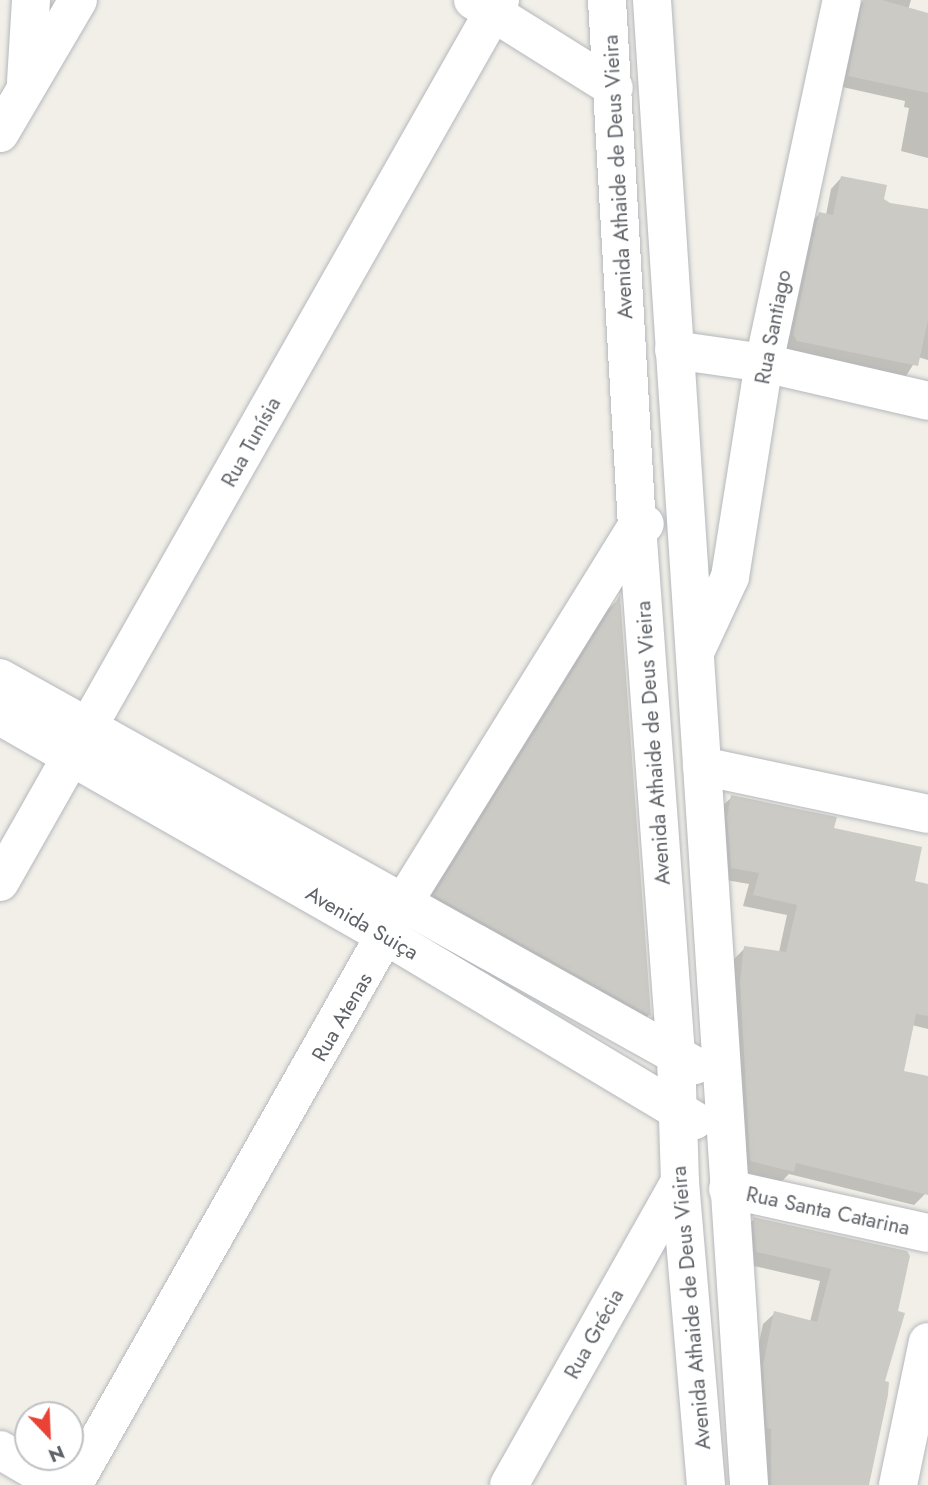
<!DOCTYPE html>
<meta charset="utf-8">
<style>
body{margin:0}
#map{position:relative;width:928px;height:1485px;overflow:hidden;background:#f1efe8;font-family:Jost,sans-serif}
div>[style]{position:absolute}
[style*='--x']{left:calc(var(--x)*1px);top:calc(var(--y)*1px);width:calc(var(--w)*1px);rotate:calc(var(--a)*1deg)}
.shadow>*{inset:0;background:#0003}
.building>*{inset:0;background:#cccac5}
.roads{filter:drop-shadow(0 0 2px #b5b8bc) drop-shadow(0 0 2px #b5b8bc)}
.minor>*{height:38px;margin:-19px;padding:0 19px;transform-origin:19px;border-radius:19px;background:#fff}
span{translate:-50% -50%;white-space:nowrap;text-align:center;line-height:1.15;-webkit-text-stroke:7px #fff;paint-order:stroke}
.street-label{font-size:21px;color:#5f6368}
.north{position:absolute;left:14px;top:1401px;width:70px;height:70px;box-sizing:border-box;background:#fff;border:2px solid #bfc1c3;border-radius:50%;rotate:157deg;font-size:19px;font-weight:700;line-height:28px;text-align:center;color:#5f6368}
.north::after{content:'';display:block;margin:auto;width:24px;height:32px;background:#ea4335;clip-path:polygon(50% 0,100% 100%,50% 72%,0 100%)}
</style>
<div id="map">
<div class="shadow">
<i style="clip-path:polygon(864px 0,911px 0,908px 10px,928px 15px,928px 158px,901px 151px,909px 108px,904px 107px,905px 101px,838px 86px,853px 11px)"></i>
<i style="clip-path:polygon(841px 178px,890px 204px,928px 210px,928px 360px,918px 357px,906px 376px,787px 352px,783px 345px,809px 225px,819px 214px,826px 215px,831px 189px)"></i>
<i style="clip-path:polygon(619px 599px,649px 1015px,630px 1035px,415px 915px,600px 617px)"></i>
<i style="clip-path:polygon(732px 797px,832px 830px,912px 882px,928px 885px,928px 1029px,912px 1025px,902px 1072px,928px 1078px,928px 1181px,925px 1194px,914px 1205px,789px 1174px,781px 1182px,740px 1171px,730px 993px,734px 959px,745px 948px,779px 952px,787px 915px,743px 906px,749px 884px,720px 879px,721px 807px)"></i>
<i style="clip-path:polygon(754px 1219px,905px 1252px,868px 1485px,759px 1485px,752px 1378px,763px 1324px,775px 1313px,810px 1322px,820px 1281px,745px 1264px,743px 1230px)"></i>
</div>
<div class="building">
<i style="clip-path:polygon(863px 0,882px 0,928px 13px,928px 93px,848px 76px)"></i>
<i style="clip-path:polygon(841px 176px,887px 185px,884px 199px,890px 203px,928px 209px,928px 320px,918px 366px,797px 341px,793px 334px,819px 212px,833px 215px)"></i>
<i style="clip-path:polygon(620px 595px,651px 1016px,434px 895px)"></i>
<i style="clip-path:polygon(731px 795px,837px 817px,834px 828px,922px 847px,915px 881px,928px 884px,928px 1016px,916px 1014px,904px 1071px,928px 1076px,928px 1195px,796px 1163px,794px 1172px,750px 1161px,740px 981px,744px 946px,786px 952px,797px 905px,753px 895px,759px 873px,731px 868px,727px 817px)"></i>
<i style="clip-path:polygon(753px 1217px,907px 1251px,910px 1256px,898px 1311px,905px 1313px,885px 1381px,889px 1382px,888px 1395px,869px 1485px,771px 1485px,771px 1429px,767px 1428px,763px 1365px,774px 1311px,817px 1322px,831px 1269px,756px 1252px)"></i>
</div>
<div class="roads">
<div class="minor">
<i style="--x:473;--y:0;--w:166;--a:32"></i>
<i style="--x:607;--y:0;--w:527;--a:86.74"></i>
<i style="--x:637;--y:526;--w:530;--a:85.78"></i>
<i style="--x:676;--y:1055;--w:127;--a:88.2"></i>
<i style="--x:680;--y:1182;--w:304;--a:85.1"></i>
<i style="--x:652;--y:0;--w:1488;--a:86.26"></i>
<i style="--x:26;--y:82;--w:82;--a:-86.5"></i>
<i style="--x:0;--y:133;--w:154;--a:-59.6"></i>
<i style="--x:674;--y:350;--w:91;--a:8.2"></i>
<i style="--x:764;--y:363;--w:168;--a:13"></i>
<i style="--x:697;--y:648;--w:78;--a:-65.1"></i>
<i style="--x:730;--y:577;--w:217;--a:-81"></i>
<i style="--x:764;--y:363;--w:371;--a:-77.9"></i>
<i style="--x:0;--y:678;--w:795;--a:29.15"></i>
<i style="--x:0;--y:716;--w:447;--a:29.7"></i>
<i style="--x:388;--y:937;--w:357;--a:30.9"></i>
<i style="--x:702;--y:766;--w:231;--a:12"></i>
<i style="--x:0;--y:882;--w:1014;--a:-60.45"></i>
<i style="--x:728;--y:1189;--w:205;--a:12.4"></i>
<i style="--x:0;--y:1450;--w:69;--a:30.3"></i>
<i style="--x:73;--y:1485;--w:667;--a:-60.44"></i>
<i style="--x:402;--y:905;--w:446;--a:-58.2"></i>
<i style="--x:637;--y:526;--w:8;--a:-14"></i>
<i style="--x:509;--y:1485;--w:348;--a:-60.6"></i>
<i style="--x:898;--y:1485;--w:146;--a:-78.2"></i>
</div>
</div>
<div class="street-label">
<span style="left:618px;top:177px;rotate:-93deg">Avenida Athaide de Deus Vieira</span>
<span style="left:773px;top:327px;rotate:-79deg">Rua Santiago</span>
<span style="left:251px;top:442px;rotate:-61deg">Rua Tunísia</span>
<span style="left:653px;top:743px;rotate:-94deg">Avenida Athaide de Deus Vieira</span>
<span style="left:362px;top:923px;rotate:30deg">Avenida Suiça</span>
<span style="left:342px;top:1017px;rotate:-60deg">Rua Atenas</span>
<span style="left:828px;top:1211px;rotate:12deg">Rua Santa Catarina</span>
<span style="left:691px;top:1308px;rotate:-95deg">Avenida Athaide de Deus Vieira</span>
<span style="left:594px;top:1334px;rotate:-61deg">Rua Grécia</span>
</div>
<div class="north">N</div>
</div>
